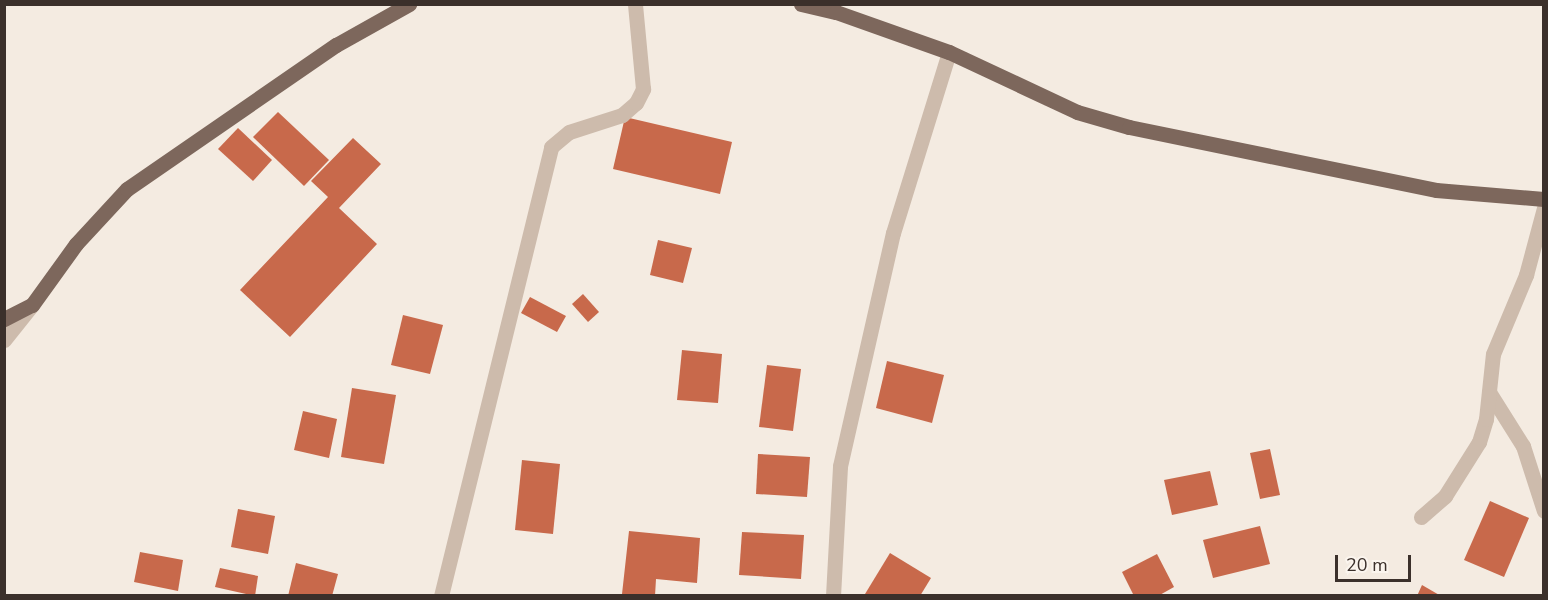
<!DOCTYPE html>
<style>
body{margin:0}
#map{position:relative;width:1548px;height:600px;overflow:hidden;background:#f4ebe1;font-family:"Nunito Sans",sans-serif}
div>[style]{position:absolute}
[style*='--x']{left:calc(var(--x)*1px);top:calc(var(--y)*1px);width:calc(var(--w)*1px);rotate:calc(var(--a)*1deg)}
.building>*{inset:0;background:#c8694b}
.minor>*{height:15px;margin:-7.5px;padding:0 7.5px;transform-origin:7.5px;border-radius:7.5px;background:#cdbbac}
.major>*{height:15px;margin:-7.5px;padding:0 7.5px;transform-origin:7.5px;border-radius:7.5px;background:#7d675c}
span{translate:-50% -50%;white-space:nowrap;text-align:center;line-height:1.15;-webkit-text-stroke:6px #fbf5ee;paint-order:stroke}
.frame{position:absolute;inset:0;border:6px solid #3b302b;pointer-events:none}
.scale{position:absolute;left:1335px;top:555px;width:76px;height:27px;box-sizing:border-box;border:3px solid #3b302b;border-top:0;padding-left:8px;font-size:18px;line-height:21px;white-space:nowrap;color:#3b302b;-webkit-text-stroke:4px #fbf5ee;paint-order:stroke}
</style>
<div id="map">
<div class="building">
<i style="clip-path:polygon(278px 112px,329px 160px,304px 186px,253px 137px)"></i>
<i style="clip-path:polygon(625px 117px,732px 142px,720px 194px,613px 169px)"></i>
<i style="clip-path:polygon(238px 128px,272px 160px,253px 181px,218px 149px)"></i>
<i style="clip-path:polygon(353px 138px,381px 164px,339px 208px,377px 244px,290px 337px,240px 290px,328px 197px,311px 181px)"></i>
<i style="clip-path:polygon(658px 240px,692px 248px,683px 283px,650px 275px)"></i>
<i style="clip-path:polygon(583px 294px,599px 312px,588px 322px,572px 304px)"></i>
<i style="clip-path:polygon(530px 297px,566px 316px,557px 332px,521px 313px)"></i>
<i style="clip-path:polygon(403px 315px,443px 325px,430px 374px,391px 365px)"></i>
<i style="clip-path:polygon(682px 350px,722px 354px,718px 403px,677px 400px)"></i>
<i style="clip-path:polygon(887px 361px,944px 375px,932px 423px,876px 408px)"></i>
<i style="clip-path:polygon(767px 365px,801px 369px,793px 431px,759px 427px)"></i>
<i style="clip-path:polygon(352px 388px,396px 395px,384px 464px,341px 457px)"></i>
<i style="clip-path:polygon(303px 411px,337px 419px,329px 458px,294px 450px)"></i>
<i style="clip-path:polygon(1270px 449px,1280px 495px,1260px 499px,1250px 453px)"></i>
<i style="clip-path:polygon(758px 454px,810px 457px,807px 497px,756px 494px)"></i>
<i style="clip-path:polygon(522px 460px,560px 464px,553px 534px,515px 530px)"></i>
<i style="clip-path:polygon(1210px 471px,1218px 505px,1172px 515px,1164px 480px)"></i>
<i style="clip-path:polygon(1490px 501px,1529px 518px,1504px 577px,1464px 560px)"></i>
<i style="clip-path:polygon(238px 509px,275px 516px,268px 554px,231px 547px)"></i>
<i style="clip-path:polygon(1260px 526px,1270px 564px,1213px 578px,1203px 540px)"></i>
<i style="clip-path:polygon(629px 531px,700px 538px,697px 583px,656px 579px,655px 596px,622px 594px)"></i>
<i style="clip-path:polygon(742px 532px,804px 535px,801px 579px,739px 575px)"></i>
<i style="clip-path:polygon(140px 552px,183px 560px,178px 591px,134px 582px)"></i>
<i style="clip-path:polygon(890px 553px,931px 578px,920px 596px,865px 594px)"></i>
<i style="clip-path:polygon(1157px 554px,1174px 587px,1158px 596px,1134px 596px,1122px 572px)"></i>
<i style="clip-path:polygon(296px 563px,338px 574px,332px 596px,288px 596px)"></i>
<i style="clip-path:polygon(220px 568px,258px 576px,255px 596px,215px 587px)"></i>
<i style="clip-path:polygon(1422px 585px,1441px 596px,1417px 596px)"></i>
</div>
<div class="minor">
<i style="--x:4;--y:340;--w:45;--a:-51.3"></i>
<i style="--x:1489;--y:392;--w:64;--a:57.8"></i>
<i style="--x:1523;--y:446;--w:68;--a:72.1"></i>
<i style="--x:1421;--y:517;--w:32;--a:-41"></i>
<i style="--x:1445;--y:496;--w:64;--a:-57.8"></i>
<i style="--x:1479;--y:442;--w:24;--a:-73"></i>
<i style="--x:1486;--y:419;--w:65;--a:-83.9"></i>
<i style="--x:1493;--y:354;--w:86;--a:-67.3"></i>
<i style="--x:1526;--y:275;--w:69;--a:-75"></i>
<i style="--x:441;--y:596;--w:462;--a:-76.2"></i>
<i style="--x:551;--y:147;--w:23;--a:-40"></i>
<i style="--x:569;--y:132;--w:56;--a:-17.8"></i>
<i style="--x:622;--y:115;--w:18;--a:-41"></i>
<i style="--x:636;--y:103;--w:16;--a:-63"></i>
<i style="--x:643;--y:89;--w:85;--a:-95.4"></i>
<i style="--x:833;--y:596;--w:130;--a:-86.9"></i>
<i style="--x:840;--y:466;--w:239;--a:-77.2"></i>
<i style="--x:893;--y:233;--w:189;--a:-72.8"></i>
</div>
<div class="major">
<i style="--x:801;--y:4;--w:36;--a:13"></i>
<i style="--x:836;--y:12;--w:120;--a:19.5"></i>
<i style="--x:949;--y:52;--w:141;--a:25.1"></i>
<i style="--x:1077;--y:112;--w:54;--a:16.1"></i>
<i style="--x:1129;--y:127;--w:313;--a:11.6"></i>
<i style="--x:1436;--y:190;--w:108;--a:4.8"></i>
<i style="--x:4;--y:319;--w:31;--a:-27"></i>
<i style="--x:32;--y:305;--w:75;--a:-54.2"></i>
<i style="--x:76;--y:244;--w:75;--a:-47.2"></i>
<i style="--x:127;--y:189;--w:254;--a:-34.6"></i>
<i style="--x:336;--y:45;--w:84;--a:-29.3"></i>
</div>
<div class="frame"></div>
<div class="scale">20 m</div>
</div>
